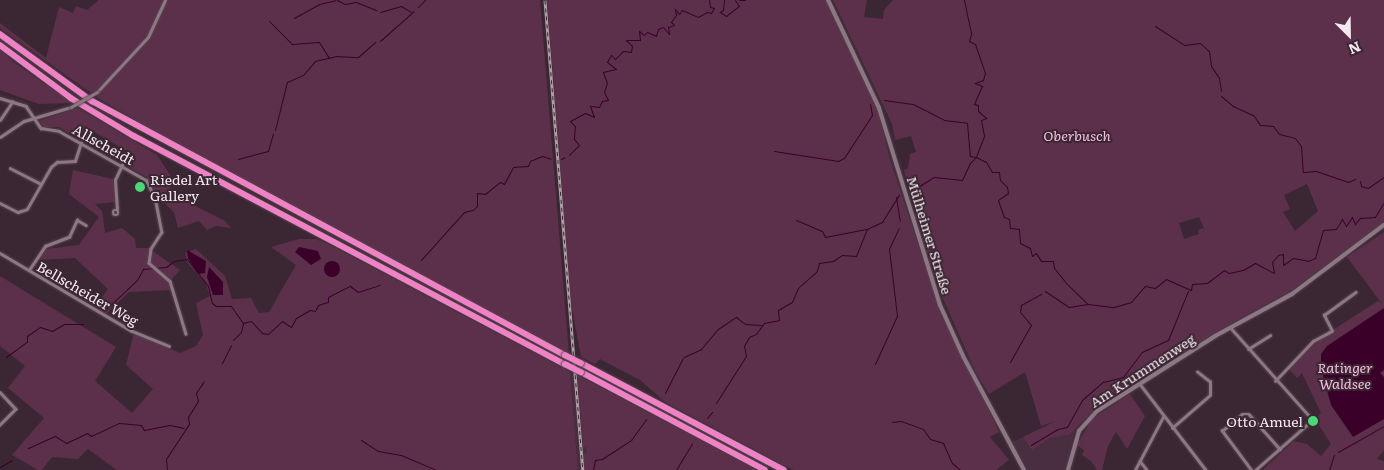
<!DOCTYPE html>
<meta charset="utf-8">
<style>
body{margin:0}
#map{position:relative;width:1384px;height:470px;overflow:hidden;background:#3b2733;font-family:Literata,serif}
div>[style]{position:absolute}
[style*='--x']{left:calc(var(--x)*1px);top:calc(var(--y)*1px);width:calc(var(--w)*1px);rotate:calc(var(--a)*1deg)}
.built>*{inset:0;background:#482e3e}
.green>*{inset:0;background:#5c304b}
.water>*{inset:0;background:#3b002a}
.round{border-radius:50%}
.stream>*{height:1px;margin:-0.5px;padding:0 0.5px;transform-origin:0.5px;border-radius:0.5px;background:#3b002a}
.roads{filter:drop-shadow(0 0 1px #55444e) drop-shadow(0 0 1px #55444e)}
.minor>*{height:2.5px;margin:-1.25px;padding:0 1.25px;transform-origin:1.25px;border-radius:1.25px;background:#8e7784}
.minor>.ring{margin:-1.25px;padding:0;box-sizing:content-box;background:none;border:2.5px solid #8e7784;border-radius:50%}
.tertiary>*{height:3px;margin:-1.5px;padding:0 1.5px;transform-origin:1.5px;border-radius:1.5px;background:#8e7784}
.secondary>*{height:4px;margin:-2px;padding:0 2px;transform-origin:2px;border-radius:2px;background:#8e7784}
.motorway>*{height:5.5px;margin:-2.75px;padding:0 2.75px;transform-origin:2.75px;border-radius:2.75px;background:#ef81c5}
.rail>*{height:3px;margin-top:-1.5px;transform-origin:0;background:repeating-linear-gradient(90deg,#3b2733 0 4px,#ad9da6 0 8px);box-sizing:border-box;border-block:1px solid #ad9da6}
.bridges{filter:drop-shadow(0 0 1px #55444e) drop-shadow(0 0 1px #55444e)}
.tertiary-bridge>*{height:3px;margin:-1.5px;padding:0 1.5px;transform-origin:1.5px;border-radius:1.5px;background:#8e7784}
.motorway-bridge>*{height:5.5px;margin:-2.75px;padding:0 2.75px;transform-origin:2.75px;border-radius:2.75px;background:#ef81c5}
.dots>*{width:14px;height:14px;translate:-50% -50%;box-sizing:border-box;border:2px solid #3b2733;border-radius:50%}
span{translate:-50% -50%;white-space:nowrap;text-align:center;line-height:1.15;-webkit-text-stroke:4px #3b2733;paint-order:stroke}
.park-label{font-size:14px;color:#f8bedf;font-style:italic}
.street-label{font-size:14px;color:#f6e8ef}
.poi-label{font-size:14px;color:#f6e8ef}
.left{translate:0 -50%;text-align:left}
.right{translate:-100% -50%;text-align:right}
.north{position:absolute;left:1324px;top:10px;width:50px;height:50px;-webkit-text-stroke:4px #3b2733;paint-order:stroke;rotate:157deg;font-size:14px;font-weight:700;line-height:20px;text-align:center;color:#f6e8ef}
.north::after{content:'';display:block;margin:auto;width:18px;height:22px;background:#f6e8ef;clip-path:polygon(50% 0,100% 100%,50% 72%,0 100%)}
</style>
<div id="map">
<div class="built">
<i style="clip-path:polygon(570px 372px,577px 375px,582px 447px,586px 447px,587px 454px,583px 455px,584px 470px,578px 470px)"></i>
<i style="clip-path:polygon(1075px 429px,1066px 470px,1028px 470px,1012px 442px,1023px 437px,1032px 450px,1050px 438px,1069px 435px)"></i>
</div>
<div class="green">
<i style="clip-path:polygon(99px 0,540px 0,569px 354px,155px 131px,98px 98px,0 28px,0 23px,46px 58px,59px 7px,73px 13px,76px 6px,87px 10px)"></i>
<i style="clip-path:polygon(547px 0,826px 0,877px 108px,890px 159px,938px 305px,999px 432px,990px 437px,1009px 460px,996px 470px,793px 470px,665px 402px,640px 380px,600px 359px,595px 364px,581px 357px,571px 303px)"></i>
<i style="clip-path:polygon(evenodd,833px 0,867px 0,864px 17px,883px 19px,884px 10px,893px 0,1384px 0,1384px 222px,1292px 290px,1219px 330px,1094px 410px,1069px 435px,1050px 438px,1032px 450px,1023px 437px,1056px 421px,1041px 426px,1025px 372px,989px 394px,976px 373px,932px 274px,918px 226px,904px 170px,908px 168px,910px 154px,916px 152px,911px 136px,895px 140px,892px 124px,833px 0,1307px 184px,1318px 211px,1295px 231px,1283px 212px,1290px 209px,1284px 195px,1307px 184px,833px 0,1199px 217px,1204px 228px,1198px 230px,1199px 234px,1184px 239px,1179px 223px,1199px 217px)"></i>
<i style="clip-path:polygon(0 50px,15px 63px,72px 103px,39px 104px,0 90px)"></i>
<i style="clip-path:polygon(78px 108px,157px 155px,174px 181px,165px 197px,189px 203px,225px 221px,231px 228px,216px 226px,207px 230px,199px 221px,178px 228px,174px 212px,157px 196px,147px 177px,124px 164px,130px 153px,91px 130px,84px 142px,59px 127px,44px 127px,39px 121px)"></i>
<i style="clip-path:polygon(73px 170px,113px 179px,116px 202px,95px 204px,102px 211px,105px 233px,122px 228px,135px 239px,136px 248px,148px 248px,180px 270px,170px 281px,173px 290px,129px 292px,106px 314px,95px 307px,108px 289px,75px 258px,39px 260px,46px 249px,79px 245px,99px 217px,69px 194px)"></i>
<i style="clip-path:polygon(1384px 232px,1384px 450px,1377px 459px,1384px 461px,1384px 470px,1263px 470px,1294px 441px,1307px 444px,1321px 456px,1331px 444px,1315px 419px,1321px 413px,1302px 373px,1297px 378px,1289px 369px,1314px 342px,1378px 301px,1382px 304px,1347px 257px)"></i>
<i style="clip-path:polygon(299px 239px,316px 239px,328px 244px,570px 372px,578px 470px,117px 470px,88px 449px,78px 459px,52px 457px,42px 470px,38px 470px,12px 455px,44px 418px,8px 388px,25px 366px,0 346px,0 276px,116px 347px,95px 381px,132px 413px,153px 389px,126px 365px,134px 333px,180px 353px,196px 346px,203px 335px,196px 303px,210px 296px,205px 282px,187px 262px,185px 253px,196px 249px,225px 276px,232px 299px,251px 298px,259px 313px,269px 312px,296px 265px,271px 247px)"></i>
<i style="clip-path:polygon(577px 375px,747px 465px,756px 470px,584px 470px,583px 454px,587px 454px,586px 447px,583px 447px)"></i>
<i style="clip-path:polygon(1130px 394px,1145px 416px,1127px 449px,1116px 432px,1108px 446px,1102px 470px,1097px 470px,1091px 461px,1082px 455px,1084px 450px,1077px 445px,1092px 419px)"></i>
</div>
<div class="water">
<i style="clip-path:polygon(299px 247px,318px 251px,321px 259px,311px 265px,295px 252px)"></i>
<i style="clip-path:polygon(187px 250px,206px 261px,205px 273px,198px 274px,188px 258px)"></i>
<i class="round" style="left:324px;top:261px;width:16px;height:16px"></i>
<i style="clip-path:polygon(209px 267px,223px 282px,223px 295px,213px 295px,207px 277px)"></i>
<i style="clip-path:polygon(1384px 308px,1384px 370px,1380px 373px,1384px 377px,1384px 419px,1353px 437px,1331px 405px,1321px 368px,1321px 354px,1327px 346px)"></i>
</div>
<div class="stream">
<i style="--x:337;--y:0;--w:9;--a:27"></i>
<i style="--x:345;--y:4;--w:11;--a:-10"></i>
<i style="--x:356;--y:2;--w:22;--a:22"></i>
<i style="--x:724;--y:0;--w:10;--a:96"></i>
<i style="--x:723;--y:10;--w:4;--a:146"></i>
<i style="--x:720;--y:12;--w:7;--a:34"></i>
<i style="--x:726;--y:16;--w:16;--a:-38"></i>
<i style="--x:739;--y:6;--w:7;--a:-124"></i>
<i style="--x:739;--y:0;--w:6;--a:0"></i>
<i style="--x:964;--y:0;--w:35;--a:78"></i>
<i style="--x:971;--y:34;--w:7;--a:106"></i>
<i style="--x:969;--y:41;--w:7;--a:27"></i>
<i style="--x:975;--y:44;--w:31;--a:71"></i>
<i style="--x:985;--y:73;--w:7;--a:106"></i>
<i style="--x:983;--y:80;--w:9;--a:159"></i>
<i style="--x:975;--y:83;--w:8;--a:23"></i>
<i style="--x:982;--y:86;--w:20;--a:114"></i>
<i style="--x:974;--y:104;--w:4;--a:14"></i>
<i style="--x:978;--y:105;--w:6;--a:90"></i>
<i style="--x:978;--y:111;--w:11;--a:41"></i>
<i style="--x:986;--y:118;--w:5;--a:158"></i>
<i style="--x:981;--y:120;--w:16;--a:79"></i>
<i style="--x:984;--y:136;--w:22;--a:111"></i>
<i style="--x:976;--y:157;--w:11;--a:27"></i>
<i style="--x:986;--y:162;--w:12;--a:59"></i>
<i style="--x:992;--y:172;--w:7;--a:0"></i>
<i style="--x:999;--y:172;--w:8;--a:83"></i>
<i style="--x:1000;--y:180;--w:10;--a:45"></i>
<i style="--x:1007;--y:187;--w:6;--a:81"></i>
<i style="--x:1008;--y:193;--w:12;--a:145"></i>
<i style="--x:998;--y:200;--w:18;--a:71"></i>
<i style="--x:1004;--y:217;--w:5;--a:22"></i>
<i style="--x:1009;--y:219;--w:9;--a:84"></i>
<i style="--x:1010;--y:228;--w:9;--a:6"></i>
<i style="--x:1019;--y:229;--w:14;--a:86"></i>
<i style="--x:1020;--y:243;--w:11;--a:27"></i>
<i style="--x:1030;--y:248;--w:8;--a:76"></i>
<i style="--x:1032;--y:256;--w:5;--a:-37"></i>
<i style="--x:1036;--y:253;--w:9;--a:58"></i>
<i style="--x:1041;--y:261;--w:12;--a:0"></i>
<i style="--x:1053;--y:261;--w:7;--a:82"></i>
<i style="--x:1054;--y:268;--w:19;--a:51"></i>
<i style="--x:1066;--y:283;--w:30;--a:44"></i>
<i style="--x:1088;--y:304;--w:26;--a:7"></i>
<i style="--x:1114;--y:307;--w:18;--a:-16"></i>
<i style="--x:1131;--y:302;--w:21;--a:-49"></i>
<i style="--x:1145;--y:286;--w:10;--a:11"></i>
<i style="--x:1155;--y:288;--w:14;--a:-39"></i>
<i style="--x:1166;--y:279;--w:27;--a:24"></i>
<i style="--x:1191;--y:290;--w:6;--a:-81"></i>
<i style="--x:1192;--y:284;--w:15;--a:-4"></i>
<i style="--x:1207;--y:283;--w:21;--a:-37"></i>
<i style="--x:1224;--y:270;--w:6;--a:31"></i>
<i style="--x:1229;--y:273;--w:14;--a:-12"></i>
<i style="--x:1243;--y:270;--w:14;--a:-30"></i>
<i style="--x:1255;--y:263;--w:21;--a:28"></i>
<i style="--x:1274;--y:273;--w:11;--a:-100"></i>
<i style="--x:1272;--y:262;--w:9;--a:-49"></i>
<i style="--x:1278;--y:255;--w:5;--a:-11"></i>
<i style="--x:1283;--y:254;--w:11;--a:90"></i>
<i style="--x:1283;--y:265;--w:12;--a:-35"></i>
<i style="--x:1293;--y:258;--w:15;--a:11"></i>
<i style="--x:1308;--y:261;--w:8;--a:-23"></i>
<i style="--x:1315;--y:258;--w:29;--a:-74"></i>
<i style="--x:1323;--y:230;--w:13;--a:-4"></i>
<i style="--x:1336;--y:229;--w:12;--a:-59"></i>
<i style="--x:1342;--y:219;--w:8;--a:60"></i>
<i style="--x:1346;--y:226;--w:11;--a:-56"></i>
<i style="--x:1352;--y:217;--w:8;--a:67"></i>
<i style="--x:1355;--y:224;--w:8;--a:-50"></i>
<i style="--x:1360;--y:218;--w:15;--a:-4"></i>
<i style="--x:1375;--y:217;--w:17;--a:-59"></i>
<i style="--x:418;--y:7;--w:10;--a:-45"></i>
<i style="--x:380;--y:12;--w:22;--a:-16"></i>
<i style="--x:401;--y:6;--w:12;--a:31"></i>
<i style="--x:294;--y:18;--w:29;--a:-29"></i>
<i style="--x:319;--y:4;--w:17;--a:-13"></i>
<i style="--x:269;--y:21;--w:33;--a:45"></i>
<i style="--x:292;--y:44;--w:27;--a:-4"></i>
<i style="--x:319;--y:42;--w:19;--a:58"></i>
<i style="--x:1155;--y:26;--w:35;--a:33"></i>
<i style="--x:1184;--y:45;--w:16;--a:-7"></i>
<i style="--x:1200;--y:43;--w:12;--a:42"></i>
<i style="--x:1209;--y:51;--w:15;--a:82"></i>
<i style="--x:1211;--y:66;--w:14;--a:56"></i>
<i style="--x:1219;--y:78;--w:13;--a:81"></i>
<i style="--x:380;--y:41;--w:45;--a:-41.4"></i>
<i style="--x:1221;--y:96;--w:16;--a:40"></i>
<i style="--x:1233;--y:106;--w:23;--a:25"></i>
<i style="--x:1254;--y:116;--w:11;--a:56"></i>
<i style="--x:1260;--y:125;--w:13;--a:4"></i>
<i style="--x:1273;--y:126;--w:10;--a:53"></i>
<i style="--x:1279;--y:134;--w:16;--a:14"></i>
<i style="--x:1295;--y:138;--w:10;--a:53"></i>
<i style="--x:1301;--y:146;--w:26;--a:86"></i>
<i style="--x:1303;--y:172;--w:13;--a:-4"></i>
<i style="--x:1316;--y:171;--w:34;--a:19"></i>
<i style="--x:1348;--y:182;--w:8;--a:-23"></i>
<i style="--x:884;--y:100;--w:29;--a:8"></i>
<i style="--x:913;--y:104;--w:35;--a:27"></i>
<i style="--x:944;--y:120;--w:23;--a:7"></i>
<i style="--x:967;--y:123;--w:33;--a:85"></i>
<i style="--x:970;--y:156;--w:5;--a:11"></i>
<i style="--x:275;--y:130;--w:49;--a:-76"></i>
<i style="--x:287;--y:82;--w:17;--a:-24"></i>
<i style="--x:303;--y:75;--w:18;--a:-49"></i>
<i style="--x:315;--y:61;--w:22;--a:-13"></i>
<i style="--x:336;--y:56;--w:22;--a:3"></i>
<i style="--x:358;--y:57;--w:23;--a:-41"></i>
<i style="--x:774;--y:151;--w:65;--a:8.9"></i>
<i style="--x:838;--y:161;--w:7;--a:-27"></i>
<i style="--x:844;--y:158;--w:51;--a:-56.9"></i>
<i style="--x:872;--y:115;--w:11;--a:-100"></i>
<i style="--x:569;--y:155;--w:14;--a:-45"></i>
<i style="--x:579;--y:145;--w:8;--a:-130"></i>
<i style="--x:574;--y:139;--w:13;--a:-86"></i>
<i style="--x:575;--y:126;--w:7;--a:-135"></i>
<i style="--x:570;--y:121;--w:17;--a:-28"></i>
<i style="--x:585;--y:113;--w:10;--a:24"></i>
<i style="--x:594;--y:117;--w:12;--a:-110"></i>
<i style="--x:590;--y:106;--w:9;--a:6"></i>
<i style="--x:599;--y:107;--w:7;--a:-63"></i>
<i style="--x:602;--y:101;--w:6;--a:-9"></i>
<i style="--x:608;--y:100;--w:9;--a:-117"></i>
<i style="--x:604;--y:92;--w:9;--a:-72"></i>
<i style="--x:607;--y:83;--w:12;--a:-110"></i>
<i style="--x:603;--y:72;--w:13;--a:-13"></i>
<i style="--x:616;--y:69;--w:11;--a:-142"></i>
<i style="--x:607;--y:62;--w:8;--a:-60"></i>
<i style="--x:611;--y:55;--w:6;--a:45"></i>
<i style="--x:615;--y:59;--w:11;--a:-45"></i>
<i style="--x:623;--y:51;--w:8;--a:7"></i>
<i style="--x:631;--y:52;--w:6;--a:-81"></i>
<i style="--x:632;--y:46;--w:8;--a:-135"></i>
<i style="--x:626;--y:40;--w:14;--a:0"></i>
<i style="--x:640;--y:40;--w:9;--a:-96"></i>
<i style="--x:639;--y:31;--w:6;--a:39"></i>
<i style="--x:644;--y:35;--w:4;--a:-45"></i>
<i style="--x:647;--y:32;--w:10;--a:24"></i>
<i style="--x:656;--y:36;--w:7;--a:-74"></i>
<i style="--x:658;--y:29;--w:5;--a:-22"></i>
<i style="--x:663;--y:27;--w:9;--a:49"></i>
<i style="--x:669;--y:34;--w:7;--a:-98"></i>
<i style="--x:668;--y:27;--w:6;--a:-18"></i>
<i style="--x:674;--y:25;--w:4;--a:-135"></i>
<i style="--x:671;--y:22;--w:9;--a:-54"></i>
<i style="--x:676;--y:15;--w:6;--a:-99"></i>
<i style="--x:675;--y:9;--w:6;--a:51"></i>
<i style="--x:679;--y:14;--w:5;--a:-53"></i>
<i style="--x:682;--y:10;--w:17;--a:24"></i>
<i style="--x:698;--y:17;--w:10;--a:-29"></i>
<i style="--x:707;--y:12;--w:4;--a:14"></i>
<i style="--x:711;--y:13;--w:6;--a:-59"></i>
<i style="--x:714;--y:8;--w:4;--a:-166"></i>
<i style="--x:710;--y:7;--w:7;--a:-98"></i>
<i style="--x:238;--y:159;--w:31;--a:-15"></i>
<i style="--x:268;--y:151;--w:18;--a:-74"></i>
<i style="--x:561;--y:159;--w:4;--a:-27"></i>
<i style="--x:1360;--y:181;--w:5;--a:79"></i>
<i style="--x:1361;--y:186;--w:7;--a:16"></i>
<i style="--x:1368;--y:188;--w:19;--a:-35"></i>
<i style="--x:913;--y:190;--w:25;--a:-32"></i>
<i style="--x:934;--y:177;--w:28;--a:6"></i>
<i style="--x:962;--y:180;--w:19;--a:-65"></i>
<i style="--x:970;--y:163;--w:8;--a:-45"></i>
<i style="--x:896;--y:197;--w:24;--a:81"></i>
<i style="--x:796;--y:220;--w:28;--a:23"></i>
<i style="--x:822;--y:231;--w:7;--a:63"></i>
<i style="--x:825;--y:237;--w:42;--a:-11"></i>
<i style="--x:421;--y:260;--w:64;--a:-48.1"></i>
<i style="--x:464;--y:212;--w:9;--a:-13"></i>
<i style="--x:473;--y:210;--w:6;--a:-45"></i>
<i style="--x:477;--y:206;--w:13;--a:-90"></i>
<i style="--x:477;--y:193;--w:8;--a:7"></i>
<i style="--x:485;--y:194;--w:19;--a:-39"></i>
<i style="--x:500;--y:182;--w:4;--a:27"></i>
<i style="--x:504;--y:184;--w:19;--a:-62"></i>
<i style="--x:513;--y:167;--w:15;--a:-4"></i>
<i style="--x:528;--y:166;--w:5;--a:-68"></i>
<i style="--x:530;--y:161;--w:13;--a:-23"></i>
<i style="--x:542;--y:156;--w:9;--a:18"></i>
<i style="--x:1045;--y:291;--w:29;--a:34"></i>
<i style="--x:1069;--y:307;--w:19;--a:-9"></i>
<i style="--x:106;--y:309;--w:42;--a:-43.1"></i>
<i style="--x:137;--y:280;--w:13;--a:-61"></i>
<i style="--x:143;--y:269;--w:23;--a:-5"></i>
<i style="--x:166;--y:267;--w:10;--a:-37"></i>
<i style="--x:174;--y:261;--w:13;--a:-9"></i>
<i style="--x:187;--y:259;--w:34;--a:52"></i>
<i style="--x:208;--y:286;--w:17;--a:77"></i>
<i style="--x:212;--y:303;--w:5;--a:37"></i>
<i style="--x:216;--y:306;--w:15;--a:0"></i>
<i style="--x:231;--y:306;--w:21;--a:55"></i>
<i style="--x:233;--y:340;--w:11;--a:-45"></i>
<i style="--x:241;--y:332;--w:9;--a:-77"></i>
<i style="--x:243;--y:323;--w:8;--a:-14"></i>
<i style="--x:251;--y:321;--w:16;--a:47"></i>
<i style="--x:262;--y:333;--w:6;--a:9"></i>
<i style="--x:268;--y:334;--w:19;--a:-43"></i>
<i style="--x:282;--y:321;--w:11;--a:34"></i>
<i style="--x:291;--y:327;--w:10;--a:-61"></i>
<i style="--x:296;--y:318;--w:16;--a:-30"></i>
<i style="--x:310;--y:310;--w:5;--a:11"></i>
<i style="--x:315;--y:311;--w:7;--a:-63"></i>
<i style="--x:318;--y:305;--w:10;--a:-17"></i>
<i style="--x:328;--y:302;--w:5;--a:-90"></i>
<i style="--x:328;--y:297;--w:25;--a:-27"></i>
<i style="--x:350;--y:286;--w:10;--a:37"></i>
<i style="--x:358;--y:292;--w:23;--a:-18"></i>
<i style="--x:6;--y:357;--w:26;--a:-36"></i>
<i style="--x:27;--y:342;--w:6;--a:-90"></i>
<i style="--x:27;--y:336;--w:16;--a:-35"></i>
<i style="--x:40;--y:327;--w:13;--a:18"></i>
<i style="--x:52;--y:331;--w:14;--a:-30"></i>
<i style="--x:64;--y:324;--w:19;--a:0"></i>
<i style="--x:684;--y:357;--w:19;--a:-25"></i>
<i style="--x:701;--y:349;--w:26;--a:-50"></i>
<i style="--x:718;--y:329;--w:22;--a:-34"></i>
<i style="--x:736;--y:317;--w:11;--a:38"></i>
<i style="--x:745;--y:324;--w:16;--a:4"></i>
<i style="--x:1010;--y:362;--w:43;--a:-60.4"></i>
<i style="--x:1031;--y:325;--w:17;--a:-130"></i>
<i style="--x:1020;--y:312;--w:7;--a:-82"></i>
<i style="--x:1021;--y:305;--w:23;--a:-29"></i>
<i style="--x:222;--y:363;--w:20;--a:-63"></i>
<i style="--x:875;--y:364;--w:53;--a:-65.4"></i>
<i style="--x:897;--y:316;--w:67;--a:-96.8"></i>
<i style="--x:889;--y:249;--w:23;--a:-65"></i>
<i style="--x:665;--y:393;--w:39;--a:-63"></i>
<i style="--x:716;--y:403;--w:56;--a:-57.4"></i>
<i style="--x:746;--y:356;--w:10;--a:-101"></i>
<i style="--x:744;--y:346;--w:10;--a:-61"></i>
<i style="--x:749;--y:337;--w:8;--a:-23"></i>
<i style="--x:756;--y:334;--w:14;--a:-54"></i>
<i style="--x:764;--y:323;--w:15;--a:-11"></i>
<i style="--x:779;--y:320;--w:10;--a:-96"></i>
<i style="--x:778;--y:310;--w:16;--a:-30"></i>
<i style="--x:792;--y:302;--w:15;--a:-67"></i>
<i style="--x:798;--y:288;--w:25;--a:-42"></i>
<i style="--x:817;--y:271;--w:8;--a:-76"></i>
<i style="--x:819;--y:263;--w:14;--a:-8"></i>
<i style="--x:833;--y:261;--w:11;--a:-34"></i>
<i style="--x:842;--y:255;--w:14;--a:4"></i>
<i style="--x:856;--y:256;--w:29;--a:-68"></i>
<i style="--x:867;--y:229;--w:17;--a:-25"></i>
<i style="--x:882;--y:222;--w:32;--a:-58"></i>
<i style="--x:707;--y:418;--w:8;--a:-50"></i>
<i style="--x:892;--y:422;--w:9;--a:-6"></i>
<i style="--x:901;--y:421;--w:23;--a:20"></i>
<i style="--x:923;--y:429;--w:12;--a:55"></i>
<i style="--x:930;--y:439;--w:14;--a:17"></i>
<i style="--x:943;--y:443;--w:22;--a:66"></i>
<i style="--x:952;--y:463;--w:11;--a:41"></i>
<i style="--x:361;--y:440;--w:20;--a:33"></i>
<i style="--x:378;--y:451;--w:23;--a:10"></i>
<i style="--x:401;--y:455;--w:38;--a:23"></i>
<i style="--x:1031;--y:445;--w:31;--a:-31"></i>
<i style="--x:1058;--y:429;--w:9;--a:-13"></i>
<i style="--x:1067;--y:427;--w:31;--a:-61"></i>
<i style="--x:1082;--y:400;--w:28;--a:-41"></i>
<i style="--x:1103;--y:382;--w:21;--a:-14"></i>
<i style="--x:1123;--y:377;--w:31;--a:-53"></i>
<i style="--x:1142;--y:352;--w:29;--a:-25"></i>
<i style="--x:1168;--y:340;--w:53;--a:-67.8"></i>
<i style="--x:28;--y:448;--w:30;--a:-24"></i>
<i style="--x:55;--y:436;--w:13;--a:32"></i>
<i style="--x:66;--y:443;--w:23;--a:-25"></i>
<i style="--x:87;--y:433;--w:5;--a:37"></i>
<i style="--x:91;--y:436;--w:31;--a:-25"></i>
<i style="--x:119;--y:423;--w:22;--a:5"></i>
<i style="--x:141;--y:425;--w:6;--a:59"></i>
<i style="--x:144;--y:430;--w:26;--a:-11"></i>
<i style="--x:170;--y:425;--w:14;--a:12"></i>
<i style="--x:1338;--y:452;--w:53;--a:-29.5"></i>
<i style="--x:0;--y:467;--w:14;--a:-30"></i>
<i style="--x:167;--y:470;--w:11;--a:-95"></i>
<i style="--x:166;--y:459;--w:42;--a:-56.7"></i>
<i style="--x:189;--y:424;--w:7;--a:-98"></i>
<i style="--x:188;--y:417;--w:19;--a:-58"></i>
<i style="--x:198;--y:401;--w:8;--a:-104"></i>
<i style="--x:196;--y:393;--w:14;--a:-56"></i>
<i style="--x:593;--y:470;--w:10;--a:-79"></i>
<i style="--x:595;--y:460;--w:7;--a:-8"></i>
<i style="--x:602;--y:459;--w:35;--a:-33"></i>
<i style="--x:631;--y:440;--w:26;--a:-54"></i>
<i style="--x:676;--y:470;--w:31;--a:-59"></i>
<i style="--x:1329;--y:470;--w:16;--a:-72"></i>
</div>
<div class="roads">
<div class="minor">
<i style="--x:0;--y:98;--w:27;--a:17"></i>
<i style="--x:26;--y:106;--w:27;--a:56"></i>
<i style="--x:41;--y:128;--w:18;--a:9"></i>
<i style="--x:59;--y:131;--w:100;--a:29.4"></i>
<i style="--x:146;--y:180;--w:19;--a:62"></i>
<i style="--x:155;--y:197;--w:36;--a:79"></i>
<i style="--x:162;--y:232;--w:20;--a:123"></i>
<i style="--x:151;--y:249;--w:14;--a:98"></i>
<i style="--x:149;--y:263;--w:28;--a:41"></i>
<i style="--x:170;--y:281;--w:55;--a:73.2"></i>
<i style="--x:0;--y:120;--w:22;--a:-56"></i>
<i style="--x:10;--y:168;--w:35;--a:27"></i>
<i style="--x:0;--y:203;--w:20;--a:27"></i>
<i style="--x:18;--y:212;--w:9;--a:-18"></i>
<i style="--x:27;--y:209;--w:48;--a:-60.3"></i>
<i style="--x:51;--y:167;--w:8;--a:-40"></i>
<i style="--x:57;--y:162;--w:18;--a:-3"></i>
<i style="--x:75;--y:161;--w:19;--a:-72"></i>
<i style="--x:117;--y:210;--w:30;--a:-94"></i>
<i style="--x:115;--y:180;--w:17;--a:-65"></i>
<i class="ring" style="left:113.5px;top:210.5px;width:2.5px;height:2.5px"></i>
<i style="--x:79;--y:221;--w:8;--a:30"></i>
<i style="--x:0;--y:253;--w:153;--a:30.6"></i>
<i style="--x:132;--y:331;--w:40;--a:22"></i>
<i style="--x:29;--y:270;--w:29;--a:-56"></i>
<i style="--x:45;--y:246;--w:26;--a:-21"></i>
<i style="--x:69;--y:237;--w:19;--a:-65"></i>
<i style="--x:1231;--y:328;--w:123;--a:48.3"></i>
<i style="--x:1313;--y:420;--w:76;--a:138.7"></i>
<i style="--x:1248;--y:349;--w:26;--a:-32"></i>
<i style="--x:1275;--y:381;--w:55;--a:-46.5"></i>
<i style="--x:1313;--y:341;--w:21;--a:-28"></i>
<i style="--x:1332;--y:331;--w:18;--a:-117"></i>
<i style="--x:1324;--y:315;--w:39;--a:-36"></i>
<i style="--x:1140;--y:384;--w:108;--a:52.5"></i>
<i style="--x:0;--y:392;--w:23;--a:47"></i>
<i style="--x:16;--y:409;--w:23;--a:135"></i>
<i style="--x:1172;--y:428;--w:50;--a:-41"></i>
<i style="--x:1210;--y:395;--w:13;--a:-90"></i>
<i style="--x:1210;--y:382;--w:16;--a:-142"></i>
<i style="--x:1140;--y:461;--w:11;--a:52"></i>
<i style="--x:1135;--y:470;--w:60;--a:-62.2"></i>
<i style="--x:1251;--y:470;--w:49;--a:-126.6"></i>
<i style="--x:1222;--y:431;--w:26;--a:-40"></i>
<i style="--x:1242;--y:414;--w:7;--a:0"></i>
<i style="--x:1249;--y:414;--w:47;--a:48.5"></i>
</div>
<div class="tertiary">
<i style="--x:97;--y:92;--w:75;--a:-47.2"></i>
<i style="--x:148;--y:37;--w:41;--a:-65.3"></i>
<i style="--x:0;--y:137;--w:29;--a:-34"></i>
<i style="--x:24;--y:121;--w:49;--a:-16.6"></i>
</div>
<div class="secondary">
<i style="--x:828;--y:0;--w:119;--a:64.7"></i>
<i style="--x:879;--y:108;--w:206;--a:72.8"></i>
<i style="--x:940;--y:305;--w:56;--a:65.7"></i>
<i style="--x:963;--y:356;--w:129;--a:61.8"></i>
<i style="--x:1068;--y:470;--w:41;--a:-74.2"></i>
<i style="--x:1079;--y:431;--w:27;--a:-48"></i>
<i style="--x:1097;--y:411;--w:140;--a:-32.4"></i>
<i style="--x:1215;--y:336;--w:88;--a:-28.6"></i>
<i style="--x:1292;--y:294;--w:115;--a:-36.9"></i>
</div>
<div class="motorway">
<i style="--x:0;--y:34;--w:114;--a:36.1"></i>
<i style="--x:92;--y:101;--w:537;--a:28.24"></i>
<i style="--x:0;--y:45;--w:89;--a:36.7"></i>
<i style="--x:71;--y:98;--w:74;--a:31.1"></i>
<i style="--x:134;--y:136;--w:488;--a:27.9"></i>
<i style="--x:581;--y:363;--w:229;--a:27.8"></i>
<i style="--x:581;--y:372;--w:208;--a:28"></i>
</div>
</div>
<div class="rail">
<i style="--x:545;--y:0;--w:472;--a:85.4"></i>
</div>
<div class="bridges">
<div class="tertiary-bridge">
<i style="--x:71;--y:107;--w:30;--a:-30"></i>
</div>
<div class="motorway-bridge">
<i style="--x:565;--y:355;--w:18;--a:27"></i>
<i style="--x:565;--y:364;--w:18;--a:27"></i>
</div>
</div>
<div class="dots">
<i style="left:140px;top:187px;background:#4bd677"></i>
<i style="left:1313px;top:421px;background:#4bd677"></i>
</div>
<div class="park-label">
<span style="left:1077px;top:135px">Oberbusch</span>
<span style="left:1345px;top:375px">Ratinger<br>Waldsee</span>
</div>
<div class="street-label">
<span style="left:104px;top:144px;rotate:29deg">Allscheidt</span>
<span style="left:930px;top:235px;rotate:73deg">Mülheimer Straße</span>
<span style="left:88px;top:293px;rotate:30deg">Bellscheider Weg</span>
<span style="left:1142px;top:370px;rotate:-33deg">Am Krummenweg</span>
</div>
<div class="poi-label">
<span class="left" style="left:150px;top:187px">Riedel Art<br>Gallery</span>
<span class="right" style="left:1303px;top:421px">Otto Amuel</span>
</div>
<div class="north">N</div>
</div>
